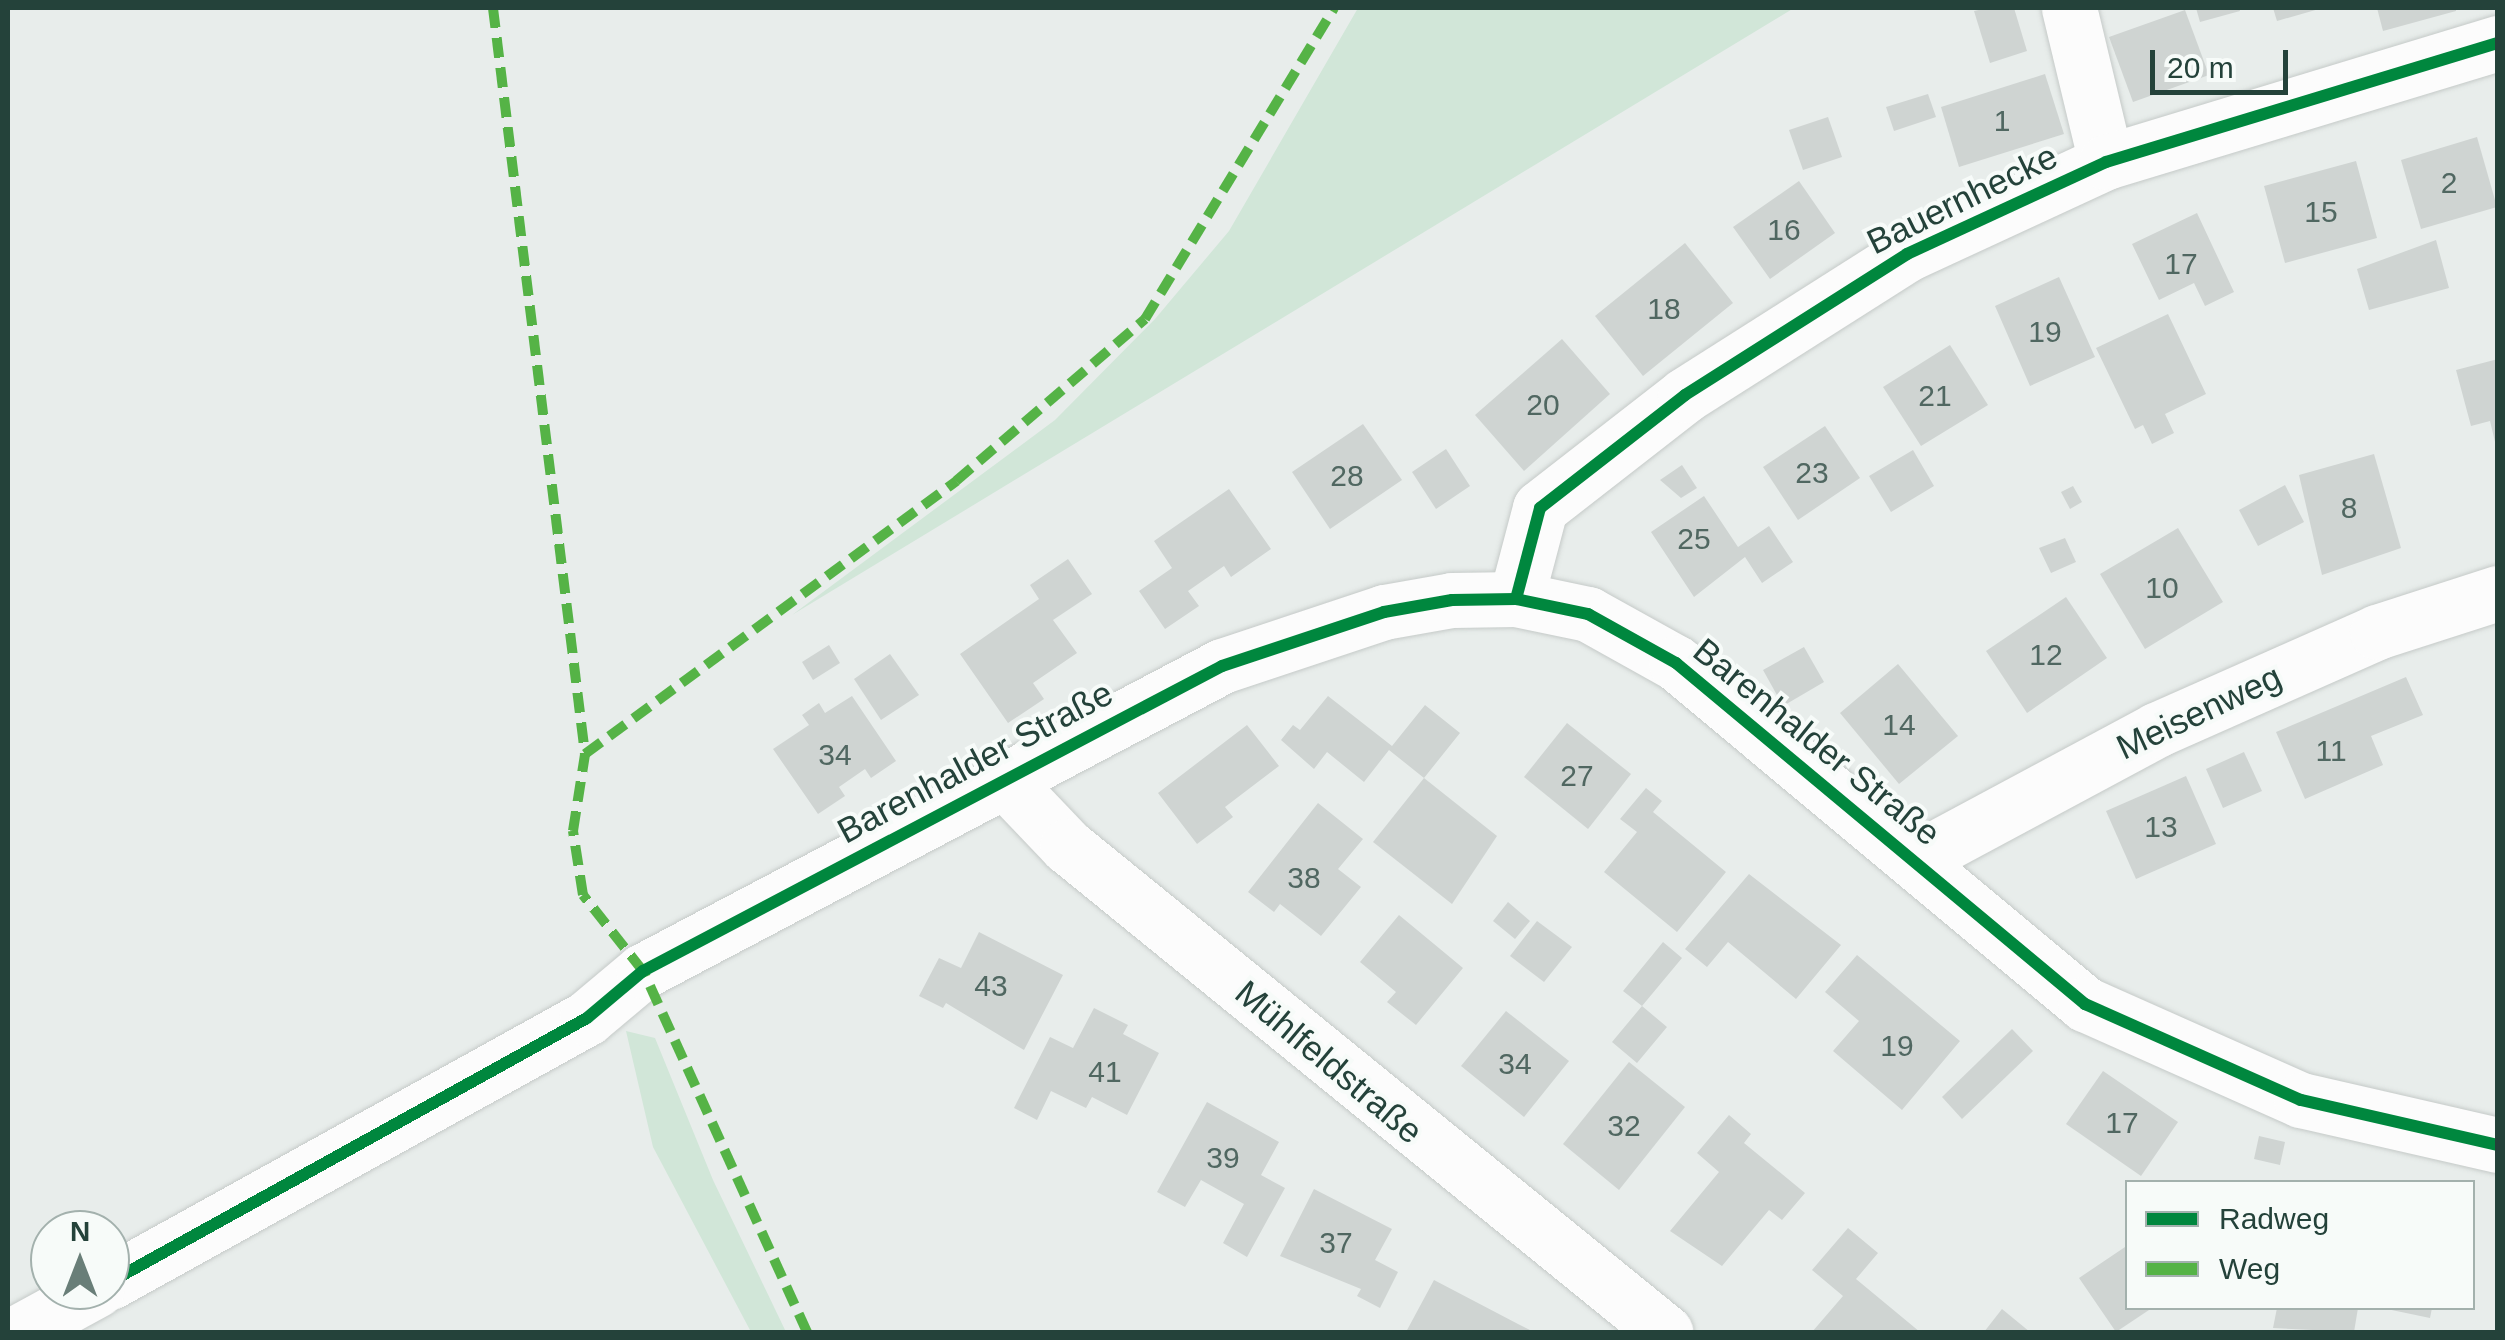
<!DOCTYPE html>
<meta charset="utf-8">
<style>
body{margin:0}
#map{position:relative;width:2505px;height:1340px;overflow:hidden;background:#e8edeb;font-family:Arial,sans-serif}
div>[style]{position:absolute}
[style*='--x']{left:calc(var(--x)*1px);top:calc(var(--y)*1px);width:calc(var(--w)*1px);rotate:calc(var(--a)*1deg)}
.green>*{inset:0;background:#d1e6d8}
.building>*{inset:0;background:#cfd4d2}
.roads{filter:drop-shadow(0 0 2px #c5cac8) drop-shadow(0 0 2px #c5cac8)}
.minor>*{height:55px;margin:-27.5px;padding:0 27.5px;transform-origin:27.5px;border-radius:27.5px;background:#fcfcfc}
.quiet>*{height:10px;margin-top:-5px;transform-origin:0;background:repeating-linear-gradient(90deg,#55b346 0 20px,transparent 0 30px)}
.cycleway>*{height:12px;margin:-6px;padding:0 6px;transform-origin:6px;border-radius:6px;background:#00873e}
span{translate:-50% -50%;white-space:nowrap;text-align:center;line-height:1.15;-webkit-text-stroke:8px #f7fbf9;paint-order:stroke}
.number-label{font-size:30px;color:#506761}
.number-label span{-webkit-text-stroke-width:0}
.street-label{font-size:35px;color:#24423a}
.frame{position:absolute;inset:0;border:10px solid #24423a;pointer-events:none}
.legend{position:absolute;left:2125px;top:1180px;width:350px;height:130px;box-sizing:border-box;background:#f7fbf9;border:2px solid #a3b1ad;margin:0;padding:12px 18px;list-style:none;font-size:30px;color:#24423a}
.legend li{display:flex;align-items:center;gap:20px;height:50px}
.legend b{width:50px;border:2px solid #a3b1ad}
.north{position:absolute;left:30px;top:1210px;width:100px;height:100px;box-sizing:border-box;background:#f7fbf9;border:2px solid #a3b1ad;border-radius:50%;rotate:0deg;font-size:28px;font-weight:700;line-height:40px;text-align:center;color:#24423a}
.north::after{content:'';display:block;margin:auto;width:35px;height:45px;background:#697e78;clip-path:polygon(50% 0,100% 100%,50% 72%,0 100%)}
.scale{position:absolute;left:2150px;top:50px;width:138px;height:45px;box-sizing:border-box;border:5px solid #24423a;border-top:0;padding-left:12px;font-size:30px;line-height:35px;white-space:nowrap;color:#24423a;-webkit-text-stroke:8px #f7fbf9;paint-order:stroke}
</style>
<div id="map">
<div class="green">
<i style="clip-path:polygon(1358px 8px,1794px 8px,792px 615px,1055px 420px,1155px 319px,1229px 231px)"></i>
<i style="clip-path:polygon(626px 1031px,655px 1038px,713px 1180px,786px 1332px,751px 1332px,653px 1147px)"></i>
</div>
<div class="building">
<i style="clip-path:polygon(1988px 8px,2014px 8px,2027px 51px,1990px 63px,1974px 11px)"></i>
<i style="clip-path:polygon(2196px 8px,2239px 8px,2240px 11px,2200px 22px)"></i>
<i style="clip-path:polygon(2273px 8px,2318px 8px,2319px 9px,2277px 21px)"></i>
<i style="clip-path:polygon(2377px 8px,2456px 8px,2456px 11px,2383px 31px)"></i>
<i style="clip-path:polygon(2185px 10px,2209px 75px,2133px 102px,2109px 37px)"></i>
<i style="clip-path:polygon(2045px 74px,2064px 134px,1959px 167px,1941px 107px)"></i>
<i style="clip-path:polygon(1928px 94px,1936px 117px,1894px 131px,1886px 107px)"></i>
<i style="clip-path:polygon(1828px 117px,1842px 157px,1803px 170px,1789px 130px)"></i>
<i style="clip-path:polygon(2477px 137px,2497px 207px,2421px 229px,2401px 160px)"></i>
<i style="clip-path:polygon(2356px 161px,2377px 238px,2285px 263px,2264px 186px)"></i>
<i style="clip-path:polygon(1799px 181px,1835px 233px,1770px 279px,1733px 227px)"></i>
<i style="clip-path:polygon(2197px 213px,2234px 292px,2205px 306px,2194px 283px,2159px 300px,2132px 244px)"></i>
<i style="clip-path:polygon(2436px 240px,2449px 288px,2369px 310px,2357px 269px)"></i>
<i style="clip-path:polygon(1685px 243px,1733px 303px,1643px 376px,1595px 316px)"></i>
<i style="clip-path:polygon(2059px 277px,2095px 357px,2030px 386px,1995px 306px)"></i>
<i style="clip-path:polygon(2168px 314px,2206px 394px,2165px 414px,2174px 433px,2152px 444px,2143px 425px,2135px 429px,2096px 348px)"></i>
<i style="clip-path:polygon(1562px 339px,1610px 394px,1524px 471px,1475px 415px)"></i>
<i style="clip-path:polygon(1950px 345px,1988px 405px,1921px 446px,1883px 387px)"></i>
<i style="clip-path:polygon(2498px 359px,2498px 446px,2496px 446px,2490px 421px,2471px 426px,2456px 370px)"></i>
<i style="clip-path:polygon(1363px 424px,1402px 480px,1330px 529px,1292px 472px)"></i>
<i style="clip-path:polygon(1825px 426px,1860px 478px,1798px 520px,1763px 467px)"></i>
<i style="clip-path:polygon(1446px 449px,1470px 486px,1436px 509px,1412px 472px)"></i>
<i style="clip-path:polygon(1913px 450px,1934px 486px,1891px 512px,1869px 476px)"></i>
<i style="clip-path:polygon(2374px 454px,2401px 548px,2322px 575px,2299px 475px)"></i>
<i style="clip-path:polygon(1682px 465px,1697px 488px,1681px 498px,1660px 480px)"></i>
<i style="clip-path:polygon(2285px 485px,2304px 522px,2258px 546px,2239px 510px)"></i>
<i style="clip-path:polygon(2073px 486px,2082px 502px,2070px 509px,2061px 492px)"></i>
<i style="clip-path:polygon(1229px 489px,1271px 549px,1231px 577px,1224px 566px,1188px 591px,1199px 606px,1165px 629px,1139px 591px,1172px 568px,1154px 541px)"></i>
<i style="clip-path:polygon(1704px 496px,1738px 547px,1769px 526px,1793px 562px,1762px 583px,1745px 557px,1694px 597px,1651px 532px)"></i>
<i style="clip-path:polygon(2178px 528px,2223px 602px,2145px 649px,2100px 574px)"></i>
<i style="clip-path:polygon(2065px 538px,2076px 562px,2051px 573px,2039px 548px)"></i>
<i style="clip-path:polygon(1068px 559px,1092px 594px,1053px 620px,1077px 653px,1033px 683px,1044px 699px,1008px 723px,960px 654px,1039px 599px,1030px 585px)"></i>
<i style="clip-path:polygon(2066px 597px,2107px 658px,2027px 713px,1986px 651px)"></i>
<i style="clip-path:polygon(829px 645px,840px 663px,813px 680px,802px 662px)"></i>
<i style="clip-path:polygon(1804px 647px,1824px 682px,1783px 706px,1763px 670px)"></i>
<i style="clip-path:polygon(890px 654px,919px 695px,881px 720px,854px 679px)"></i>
<i style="clip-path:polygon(1898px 664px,1958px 736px,1899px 784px,1840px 713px)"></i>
<i style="clip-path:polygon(2406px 677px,2423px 715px,2371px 736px,2383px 765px,2305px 799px,2276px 732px)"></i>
<i style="clip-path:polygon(852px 696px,896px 761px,871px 778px,865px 769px,839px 787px,845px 796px,818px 814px,773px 749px,809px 725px,802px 715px,819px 703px,825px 713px)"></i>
<i style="clip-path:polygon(1328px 696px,1392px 746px,1425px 705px,1460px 733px,1424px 778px,1389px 750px,1364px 782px,1327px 752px,1314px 769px,1281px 740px,1293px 725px,1300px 730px)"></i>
<i style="clip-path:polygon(1567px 723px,1631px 774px,1588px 829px,1524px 777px)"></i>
<i style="clip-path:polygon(1247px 725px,1279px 766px,1225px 807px,1233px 817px,1197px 844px,1158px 793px)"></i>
<i style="clip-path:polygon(2244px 752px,2262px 791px,2223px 808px,2206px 769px)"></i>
<i style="clip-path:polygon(2186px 776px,2216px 844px,2136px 879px,2106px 811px)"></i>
<i style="clip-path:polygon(1424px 778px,1497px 836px,1452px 904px,1373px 842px)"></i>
<i style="clip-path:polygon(1646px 788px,1662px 801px,1653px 812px,1726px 872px,1677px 932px,1604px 872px,1637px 832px,1620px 819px)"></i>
<i style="clip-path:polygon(1318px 803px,1363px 839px,1338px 869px,1361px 887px,1321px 936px,1280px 904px,1274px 912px,1248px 892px)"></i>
<i style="clip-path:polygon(1749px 874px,1841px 945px,1796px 999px,1728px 942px,1707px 967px,1685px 949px)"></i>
<i style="clip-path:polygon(1508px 902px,1530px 921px,1515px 939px,1493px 921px)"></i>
<i style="clip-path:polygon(1399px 915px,1463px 968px,1416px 1025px,1387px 1002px,1396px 992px,1360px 962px)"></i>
<i style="clip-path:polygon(1537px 921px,1572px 947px,1544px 982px,1510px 956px)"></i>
<i style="clip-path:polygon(979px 932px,1063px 975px,1024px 1050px,946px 1003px,943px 1008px,919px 996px,939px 958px,961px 968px)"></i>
<i style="clip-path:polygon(1663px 942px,1682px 958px,1642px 1006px,1667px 1027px,1637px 1063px,1612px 1042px,1642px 1006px,1623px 991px)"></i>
<i style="clip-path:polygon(1857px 955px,1960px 1041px,1902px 1110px,1833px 1051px,1859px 1021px,1825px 992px)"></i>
<i style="clip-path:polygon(1094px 1008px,1128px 1025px,1123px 1034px,1159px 1053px,1127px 1115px,1092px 1097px,1086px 1108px,1051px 1091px,1037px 1120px,1014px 1108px,1050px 1037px,1073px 1048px)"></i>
<i style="clip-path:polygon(1506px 1011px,1569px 1061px,1524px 1117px,1461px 1066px)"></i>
<i style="clip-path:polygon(2012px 1029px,2033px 1051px,1962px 1119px,1942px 1097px)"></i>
<i style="clip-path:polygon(1629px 1062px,1685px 1107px,1619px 1190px,1563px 1144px)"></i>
<i style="clip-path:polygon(2103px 1071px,2178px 1122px,2141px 1176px,2066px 1124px)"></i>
<i style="clip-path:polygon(1207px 1102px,1279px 1142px,1261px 1175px,1285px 1188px,1247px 1257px,1223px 1243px,1244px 1204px,1201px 1180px,1185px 1207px,1157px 1192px)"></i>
<i style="clip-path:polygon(1729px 1115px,1751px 1134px,1744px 1143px,1805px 1193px,1782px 1220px,1769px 1210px,1722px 1266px,1670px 1231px,1719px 1172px,1697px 1153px)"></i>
<i style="clip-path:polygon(2259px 1136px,2285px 1142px,2280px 1165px,2254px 1159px)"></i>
<i style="clip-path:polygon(1314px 1189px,1392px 1229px,1375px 1260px,1398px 1272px,1380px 1308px,1357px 1296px,1361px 1289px,1280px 1256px)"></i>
<i style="clip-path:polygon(1848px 1228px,1878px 1253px,1856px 1279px,1920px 1332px,1812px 1332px,1843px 1296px,1812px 1270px)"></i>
<i style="clip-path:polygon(2128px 1245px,2128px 1308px,2152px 1308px,2116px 1332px,2079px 1278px)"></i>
<i style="clip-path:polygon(1434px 1280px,1518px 1324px,1534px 1332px,1406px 1332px)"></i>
<i style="clip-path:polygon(2277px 1308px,2358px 1308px,2354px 1332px,2273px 1328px)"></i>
<i style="clip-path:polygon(2382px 1308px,2432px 1308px,2430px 1318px)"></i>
<i style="clip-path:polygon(2002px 1309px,2030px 1332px,1984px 1332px)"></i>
</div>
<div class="roads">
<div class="minor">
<i style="--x:2069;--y:8;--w:158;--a:76.5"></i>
<i style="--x:1516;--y:599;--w:94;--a:-75.2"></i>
<i style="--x:1540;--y:508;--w:184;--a:-37.9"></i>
<i style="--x:1685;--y:395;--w:263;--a:-32.4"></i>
<i style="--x:1907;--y:254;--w:219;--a:-24.8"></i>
<i style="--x:2106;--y:162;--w:410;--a:-16.9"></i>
<i style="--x:1004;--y:780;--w:91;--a:46.3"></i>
<i style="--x:1067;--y:846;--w:771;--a:39.1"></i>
<i style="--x:1914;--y:860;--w:275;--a:-28.2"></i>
<i style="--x:2156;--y:730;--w:242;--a:-23.9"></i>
<i style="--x:2377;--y:632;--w:127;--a:-17.9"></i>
<i style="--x:110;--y:1282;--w:545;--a:-28.96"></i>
<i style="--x:587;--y:1018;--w:73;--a:-40"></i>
<i style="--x:643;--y:971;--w:654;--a:-27.78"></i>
<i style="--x:1222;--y:666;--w:171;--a:-18.4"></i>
<i style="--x:1384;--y:612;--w:69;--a:-10"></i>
<i style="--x:1452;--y:600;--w:64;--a:-0.9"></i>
<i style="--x:1516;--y:599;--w:74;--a:11.8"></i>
<i style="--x:1588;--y:614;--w:101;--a:29.1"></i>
<i style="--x:1676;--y:663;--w:533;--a:39.82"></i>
<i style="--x:2085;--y:1004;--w:236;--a:24"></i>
<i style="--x:2301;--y:1100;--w:202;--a:12.9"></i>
<i style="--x:19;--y:1332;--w:88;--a:-28.6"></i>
</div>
</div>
<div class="quiet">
<i style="--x:493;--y:8;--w:752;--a:82.97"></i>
<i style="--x:807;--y:1332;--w:397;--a:-114.4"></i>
<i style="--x:643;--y:971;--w:97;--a:-128.3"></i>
<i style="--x:583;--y:895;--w:65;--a:-98.9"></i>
<i style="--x:573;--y:831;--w:78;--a:-81.1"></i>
<i style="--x:585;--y:754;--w:461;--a:-36.3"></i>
<i style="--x:956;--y:481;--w:249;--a:-40.6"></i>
<i style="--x:1145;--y:319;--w:364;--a:-58.7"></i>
</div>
<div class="cycleway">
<i style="--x:1516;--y:599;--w:94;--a:-75.2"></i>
<i style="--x:1540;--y:508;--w:184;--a:-37.9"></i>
<i style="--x:1685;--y:395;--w:263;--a:-32.4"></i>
<i style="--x:1907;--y:254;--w:219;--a:-24.8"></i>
<i style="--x:2106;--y:162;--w:410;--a:-16.9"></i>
<i style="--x:110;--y:1282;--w:545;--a:-28.96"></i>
<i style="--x:587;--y:1018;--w:73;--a:-40"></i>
<i style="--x:643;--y:971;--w:654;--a:-27.78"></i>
<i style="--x:1222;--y:666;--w:171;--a:-18.4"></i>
<i style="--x:1384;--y:612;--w:69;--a:-10"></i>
<i style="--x:1452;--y:600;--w:64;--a:-0.9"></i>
<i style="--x:1516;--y:599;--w:74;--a:11.8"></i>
<i style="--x:1588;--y:614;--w:101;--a:29.1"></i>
<i style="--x:1676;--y:663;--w:533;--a:39.82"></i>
<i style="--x:2085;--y:1004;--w:236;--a:24"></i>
<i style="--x:2301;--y:1100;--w:202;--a:12.9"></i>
</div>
<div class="number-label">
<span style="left:2002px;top:121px">1</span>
<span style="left:2449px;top:183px">2</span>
<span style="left:2321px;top:212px">15</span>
<span style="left:1784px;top:230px">16</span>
<span style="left:2181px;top:264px">17</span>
<span style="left:1664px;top:309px">18</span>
<span style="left:2045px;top:332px">19</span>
<span style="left:1935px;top:396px">21</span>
<span style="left:1543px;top:405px">20</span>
<span style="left:1812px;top:473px">23</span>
<span style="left:1347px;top:476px">28</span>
<span style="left:2349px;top:508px">8</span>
<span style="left:1694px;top:539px">25</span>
<span style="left:2162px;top:588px">10</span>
<span style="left:2046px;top:655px">12</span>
<span style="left:1899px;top:725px">14</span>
<span style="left:2331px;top:751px">11</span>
<span style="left:835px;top:755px">34</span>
<span style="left:1577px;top:776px">27</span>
<span style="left:2161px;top:827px">13</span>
<span style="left:1304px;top:878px">38</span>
<span style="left:991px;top:986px">43</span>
<span style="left:1897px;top:1046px">19</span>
<span style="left:1515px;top:1064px">34</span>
<span style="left:1105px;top:1072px">41</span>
<span style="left:2122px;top:1123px">17</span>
<span style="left:1624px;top:1126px">32</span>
<span style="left:1223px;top:1158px">39</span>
<span style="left:1336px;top:1243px">37</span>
</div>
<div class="street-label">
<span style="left:1962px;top:199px;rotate:-26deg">Bauernhecke</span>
<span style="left:2199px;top:712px;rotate:-25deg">Meisenweg</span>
<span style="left:1817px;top:742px;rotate:39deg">Barenhalder Straße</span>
<span style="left:975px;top:762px;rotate:-28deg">Barenhalder Straße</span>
<span style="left:1329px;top:1062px;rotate:40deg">Mühlfeldstraße</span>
</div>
<div class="frame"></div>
<ul class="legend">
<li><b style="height:12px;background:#00873e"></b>Radweg</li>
<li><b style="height:12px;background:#55b346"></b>Weg</li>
</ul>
<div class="north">N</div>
<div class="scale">20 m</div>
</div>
